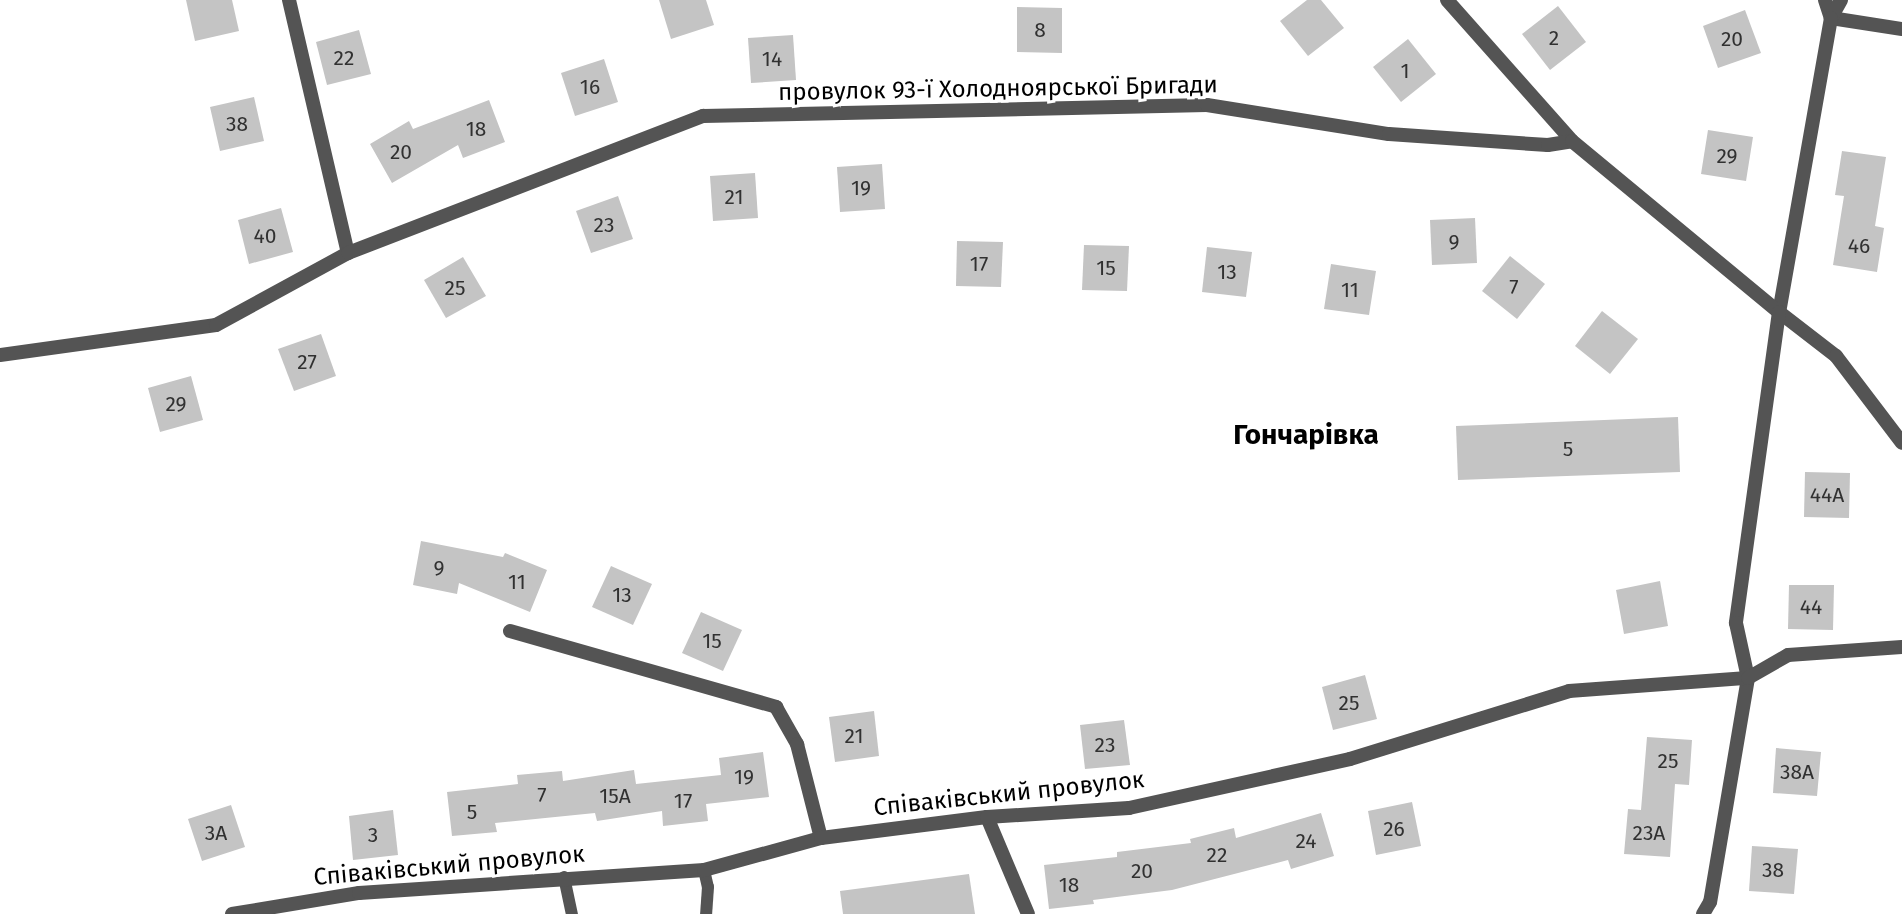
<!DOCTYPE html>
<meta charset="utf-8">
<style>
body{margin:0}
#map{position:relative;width:1902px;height:914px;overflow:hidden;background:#fff;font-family:"Fira Sans",sans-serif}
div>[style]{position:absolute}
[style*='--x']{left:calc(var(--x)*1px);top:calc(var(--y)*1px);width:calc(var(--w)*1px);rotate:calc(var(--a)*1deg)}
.building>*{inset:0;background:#c4c4c4}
.service>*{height:12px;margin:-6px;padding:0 6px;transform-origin:6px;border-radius:6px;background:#545454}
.minor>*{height:14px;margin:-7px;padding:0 7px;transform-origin:7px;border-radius:7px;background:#545454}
span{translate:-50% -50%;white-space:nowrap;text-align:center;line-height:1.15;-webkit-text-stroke:6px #fff;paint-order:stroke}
.number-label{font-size:21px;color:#313131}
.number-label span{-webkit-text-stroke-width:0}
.street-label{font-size:24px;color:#000}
.quarter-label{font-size:28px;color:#000;font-weight:700}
</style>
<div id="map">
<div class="building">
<i style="clip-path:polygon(186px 0,232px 0,239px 31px,195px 41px)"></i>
<i style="clip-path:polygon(659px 0,706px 0,714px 25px,671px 39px)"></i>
<i style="clip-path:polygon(1307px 0,1321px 0,1344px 28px,1308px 56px,1280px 21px)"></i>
<i style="clip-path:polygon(1558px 6px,1586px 42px,1550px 70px,1522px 34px)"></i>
<i style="clip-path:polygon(1017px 7px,1062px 8px,1062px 53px,1017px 52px)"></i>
<i style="clip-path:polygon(1745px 10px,1761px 53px,1718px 68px,1703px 26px)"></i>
<i style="clip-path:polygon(359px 30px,371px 74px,327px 85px,316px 42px)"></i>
<i style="clip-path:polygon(793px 35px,796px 80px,751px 83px,748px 38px)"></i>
<i style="clip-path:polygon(1408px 39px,1436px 74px,1401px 102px,1373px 67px)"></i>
<i style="clip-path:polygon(604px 59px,618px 102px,575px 116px,561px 73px)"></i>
<i style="clip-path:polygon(254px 97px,264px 141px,220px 151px,210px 107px)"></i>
<i style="clip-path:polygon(489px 100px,505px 142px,463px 158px,458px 145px,392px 183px,370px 144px,409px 121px,413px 129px)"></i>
<i style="clip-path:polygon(1708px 130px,1753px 137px,1746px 181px,1701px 174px)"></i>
<i style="clip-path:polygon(1842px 151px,1886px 157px,1875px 226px,1884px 228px,1877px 272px,1833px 265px,1844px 196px,1835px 195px)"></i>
<i style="clip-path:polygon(882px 164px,885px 209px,840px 212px,837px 167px)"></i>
<i style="clip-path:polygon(755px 173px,758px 218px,713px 221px,710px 176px)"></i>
<i style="clip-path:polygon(618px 196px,633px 239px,591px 253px,576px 211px)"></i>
<i style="clip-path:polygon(281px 208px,293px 252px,249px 264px,238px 220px)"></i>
<i style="clip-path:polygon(1475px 218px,1477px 263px,1432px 265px,1430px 220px)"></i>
<i style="clip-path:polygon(957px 241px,1003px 242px,1001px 287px,956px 286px)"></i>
<i style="clip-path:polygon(1084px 245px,1129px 246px,1127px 291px,1082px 290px)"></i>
<i style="clip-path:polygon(1207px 247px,1252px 252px,1246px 297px,1202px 292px)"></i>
<i style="clip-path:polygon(1510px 256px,1545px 284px,1517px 319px,1482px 291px)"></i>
<i style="clip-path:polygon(463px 257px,486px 296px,446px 318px,424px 280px)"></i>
<i style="clip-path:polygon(1331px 264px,1376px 271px,1369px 315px,1324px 309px)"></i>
<i style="clip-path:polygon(1602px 311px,1638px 339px,1610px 374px,1575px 346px)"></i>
<i style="clip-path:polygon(321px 334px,336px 376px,294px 391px,278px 349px)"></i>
<i style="clip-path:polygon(191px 376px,203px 420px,160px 432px,148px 388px)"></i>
<i style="clip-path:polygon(1678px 417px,1680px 472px,1458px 480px,1456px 426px)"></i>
<i style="clip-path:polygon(1805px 472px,1850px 473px,1849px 518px,1804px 517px)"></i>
<i style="clip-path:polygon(421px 541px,503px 557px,505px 553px,547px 570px,530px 612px,459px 583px,457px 594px,413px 585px)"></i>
<i style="clip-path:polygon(611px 566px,652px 584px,633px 625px,592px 607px)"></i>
<i style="clip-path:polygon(1660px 581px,1668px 626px,1624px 634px,1616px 590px)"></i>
<i style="clip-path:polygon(1789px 585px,1834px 585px,1833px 630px,1788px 629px)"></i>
<i style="clip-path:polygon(701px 612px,742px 630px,723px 671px,682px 653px)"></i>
<i style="clip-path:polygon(1365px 675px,1377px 719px,1333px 730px,1322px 687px)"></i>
<i style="clip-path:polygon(874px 711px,879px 756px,835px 762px,829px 717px)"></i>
<i style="clip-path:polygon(1124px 720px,1130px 765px,1085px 769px,1080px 725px)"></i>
<i style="clip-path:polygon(1647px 737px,1692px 740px,1689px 785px,1675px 784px,1670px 857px,1624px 854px,1628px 809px,1641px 810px)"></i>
<i style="clip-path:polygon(1776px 748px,1821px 752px,1817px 796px,1773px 793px)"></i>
<i style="clip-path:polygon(763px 752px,769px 797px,706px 804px,708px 821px,663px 826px,662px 811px,597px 821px,595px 813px,495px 823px,497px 832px,452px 836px,447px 792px,518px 784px,517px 775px,562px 771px,563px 781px,634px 770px,636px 784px,721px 775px,719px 758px)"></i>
<i style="clip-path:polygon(1412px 802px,1421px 846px,1376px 855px,1368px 811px)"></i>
<i style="clip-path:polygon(231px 805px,245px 847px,202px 861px,188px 819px)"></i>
<i style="clip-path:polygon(393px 810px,398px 855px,353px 860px,349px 816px)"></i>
<i style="clip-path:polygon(1321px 813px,1334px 856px,1291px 869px,1288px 860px,1172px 890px,1093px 900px,1094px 904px,1049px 909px,1044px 865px,1117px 857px,1117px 852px,1191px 843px,1190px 839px,1234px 828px,1236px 838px)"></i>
<i style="clip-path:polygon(1752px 846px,1798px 849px,1794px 894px,1749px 891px)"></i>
<i style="clip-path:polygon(969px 874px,975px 914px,843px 914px,840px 891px)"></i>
</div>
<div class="service">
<i style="--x:704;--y:870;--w:17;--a:77"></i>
<i style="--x:708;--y:887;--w:27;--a:94"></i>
<i style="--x:564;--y:877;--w:38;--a:78"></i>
</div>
<div class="minor">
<i style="--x:289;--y:0;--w:260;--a:76.9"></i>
<i style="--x:1447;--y:0;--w:188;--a:48.4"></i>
<i style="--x:1825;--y:0;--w:19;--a:72"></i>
<i style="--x:1831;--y:18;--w:72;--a:8.8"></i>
<i style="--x:1841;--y:0;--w:21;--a:119"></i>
<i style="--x:1831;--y:18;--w:299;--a:100"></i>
<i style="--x:1779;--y:312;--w:72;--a:37.7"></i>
<i style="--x:1836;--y:356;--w:109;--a:52.8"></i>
<i style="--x:0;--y:355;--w:218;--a:-7.9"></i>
<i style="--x:216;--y:325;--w:150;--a:-28.6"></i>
<i style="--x:348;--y:253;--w:381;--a:-21.1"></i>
<i style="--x:703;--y:116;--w:504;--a:-1.25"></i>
<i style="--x:1207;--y:105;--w:184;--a:9.1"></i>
<i style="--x:1389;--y:134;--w:159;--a:4"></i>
<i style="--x:1548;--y:145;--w:24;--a:-9"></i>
<i style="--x:1572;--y:141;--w:268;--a:39.6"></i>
<i style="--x:1779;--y:312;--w:314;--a:97.9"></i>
<i style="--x:1736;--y:623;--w:56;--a:77.7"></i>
<i style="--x:1748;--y:678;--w:227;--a:99.6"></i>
<i style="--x:1710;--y:902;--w:14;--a:120"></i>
<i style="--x:510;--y:631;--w:277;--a:15.9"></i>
<i style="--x:776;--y:707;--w:43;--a:60.4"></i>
<i style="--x:797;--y:744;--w:97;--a:75.7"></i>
<i style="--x:987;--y:817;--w:105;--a:67.1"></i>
<i style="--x:232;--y:914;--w:129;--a:-9.4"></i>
<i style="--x:359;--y:893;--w:346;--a:-3.8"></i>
<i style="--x:704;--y:870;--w:121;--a:-15.3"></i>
<i style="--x:821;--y:838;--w:167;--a:-7.2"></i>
<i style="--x:987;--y:817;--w:142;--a:-3.6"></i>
<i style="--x:1129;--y:808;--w:226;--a:-12.5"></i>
<i style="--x:1350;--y:759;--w:229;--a:-17.2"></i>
<i style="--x:1569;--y:691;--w:179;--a:-4.2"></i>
<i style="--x:1748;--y:678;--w:46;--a:-29.9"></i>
<i style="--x:1788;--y:655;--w:114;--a:-4"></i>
</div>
<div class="number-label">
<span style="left:1040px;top:30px">8</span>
<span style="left:1554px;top:38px">2</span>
<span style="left:1732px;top:39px">20</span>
<span style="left:344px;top:58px">22</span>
<span style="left:772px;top:59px">14</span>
<span style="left:1405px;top:71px">1</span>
<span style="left:590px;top:87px">16</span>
<span style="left:237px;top:124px">38</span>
<span style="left:476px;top:129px">18</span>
<span style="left:401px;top:152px">20</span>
<span style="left:1727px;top:156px">29</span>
<span style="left:861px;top:188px">19</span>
<span style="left:734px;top:197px">21</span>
<span style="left:604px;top:225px">23</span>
<span style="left:265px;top:236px">40</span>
<span style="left:1454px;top:242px">9</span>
<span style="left:1859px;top:246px">46</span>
<span style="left:979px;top:264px">17</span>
<span style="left:1106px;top:268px">15</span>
<span style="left:1227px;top:272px">13</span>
<span style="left:1514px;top:287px">7</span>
<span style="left:455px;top:288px">25</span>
<span style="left:1350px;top:290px">11</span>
<span style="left:307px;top:362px">27</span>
<span style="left:176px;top:404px">29</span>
<span style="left:1568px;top:449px">5</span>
<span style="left:1827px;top:495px">44А</span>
<span style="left:439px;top:568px">9</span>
<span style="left:517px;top:582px">11</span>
<span style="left:622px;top:595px">13</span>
<span style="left:1811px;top:607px">44</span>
<span style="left:712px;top:641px">15</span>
<span style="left:1349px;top:703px">25</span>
<span style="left:854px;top:736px">21</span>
<span style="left:1105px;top:745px">23</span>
<span style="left:1668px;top:761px">25</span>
<span style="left:1797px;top:772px">38А</span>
<span style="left:744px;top:777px">19</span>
<span style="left:542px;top:795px">7</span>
<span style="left:615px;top:796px">15А</span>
<span style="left:683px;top:801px">17</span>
<span style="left:472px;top:812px">5</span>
<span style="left:1394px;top:829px">26</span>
<span style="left:216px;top:833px">3А</span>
<span style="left:1649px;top:833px">23А</span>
<span style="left:373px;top:835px">3</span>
<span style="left:1306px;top:841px">24</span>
<span style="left:1217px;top:855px">22</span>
<span style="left:1773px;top:870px">38</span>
<span style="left:1142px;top:871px">20</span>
<span style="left:1069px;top:885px">18</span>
</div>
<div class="street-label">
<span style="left:998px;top:89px;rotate:-1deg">провулок 93-ї Холодноярської Бригади</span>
<span style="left:1009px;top:794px;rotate:-6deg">Співаківський провулок</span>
<span style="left:449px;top:866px;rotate:-5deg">Співаківський провулок</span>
</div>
<div class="quarter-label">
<span style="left:1306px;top:435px">Гончарівка</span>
</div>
</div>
